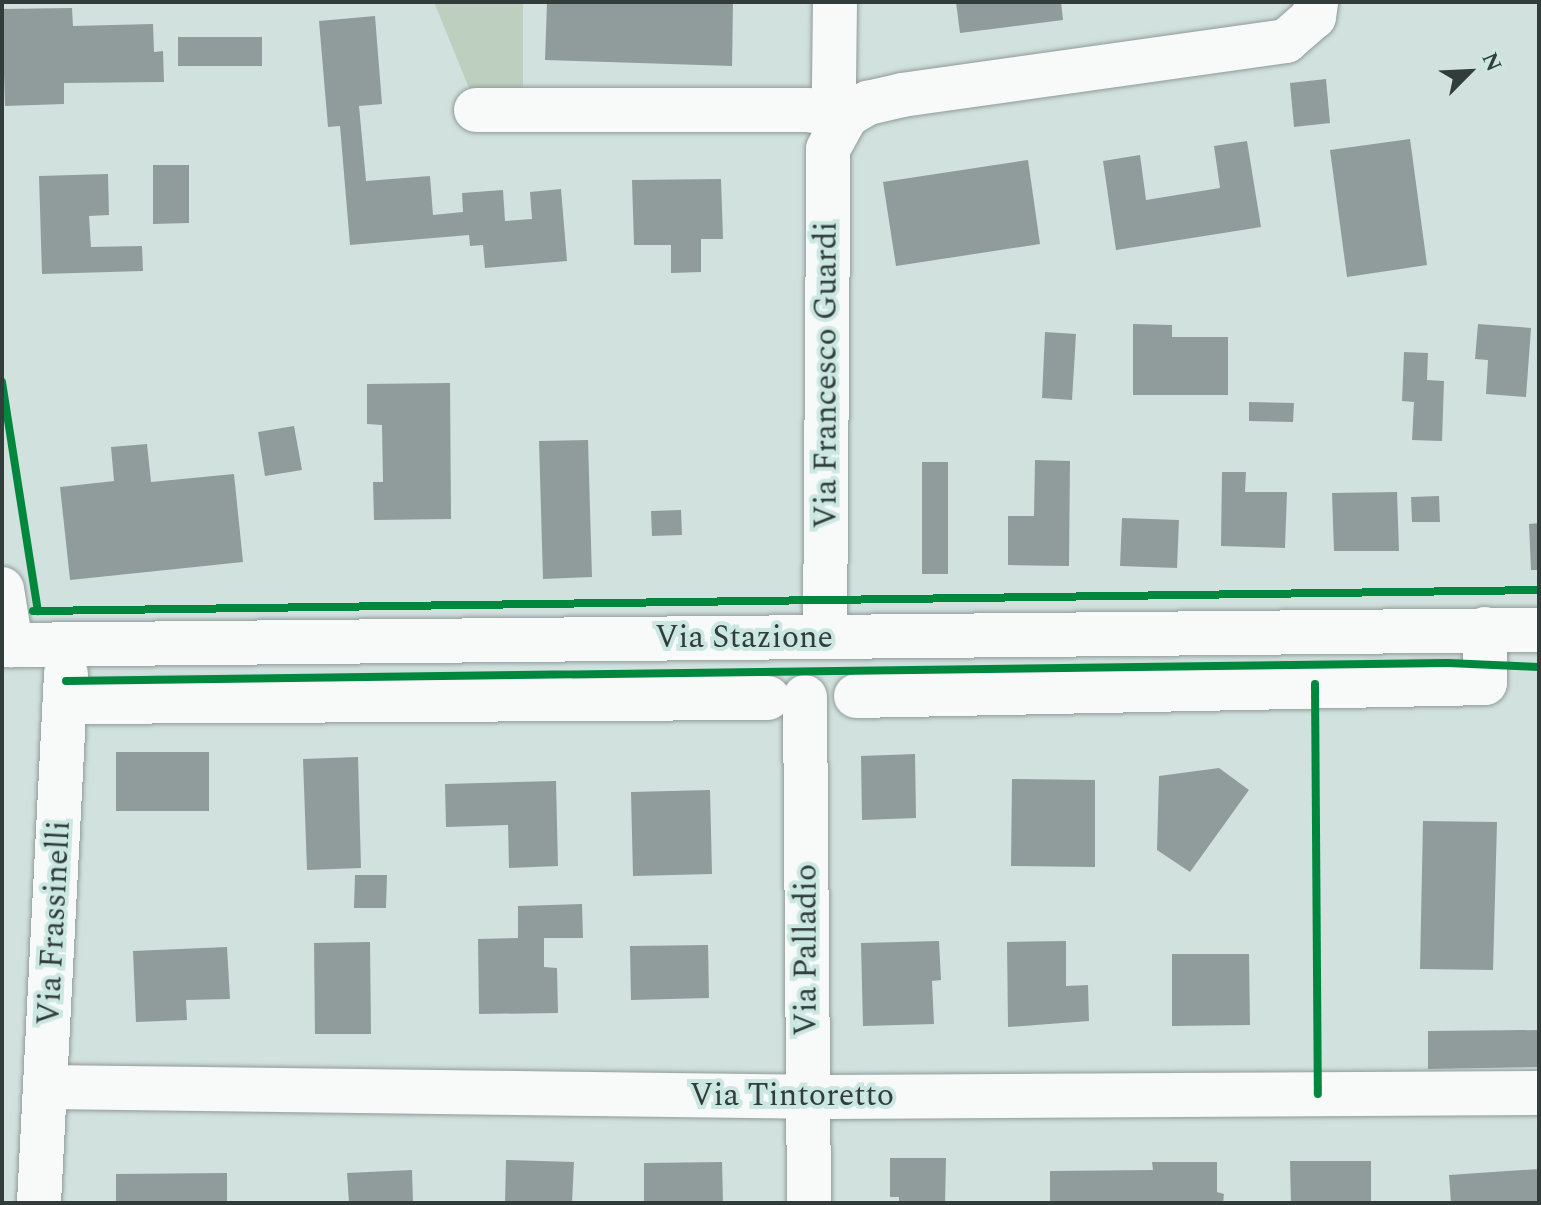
<!DOCTYPE html>
<style>
body{margin:0}
#map{position:relative;width:1541px;height:1205px;overflow:hidden;background:#d1e1de;font-family:Spectral,serif}
div>[style]{position:absolute}
[style*='--x']{left:calc(var(--x)*1px);top:calc(var(--y)*1px);width:calc(var(--w)*1px);rotate:calc(var(--a)*1deg)}
.green>*{inset:0;background:#bdcfbf}
.building>*{inset:0;background:#909c9b}
.roads{filter:drop-shadow(0 0 2px #8f9b98) drop-shadow(0 0 2px #8f9b98)}
.minor>*{height:44px;margin:-22px;padding:0 22px;transform-origin:22px;border-radius:22px;background:#f8fafa}
.cycleway>*{height:8px;margin:-4px;padding:0 4px;transform-origin:4px;border-radius:4px;background:#00873e}
span{translate:-50% -50%;white-space:nowrap;text-align:center;line-height:1.15;-webkit-text-stroke:8px #cbe7e1;paint-order:stroke}
.street-label{font-size:32px;color:#323d3b}
.frame{position:absolute;inset:0;border:4px solid #323d3b;pointer-events:none}
.north{position:absolute;left:1429px;top:32px;width:80px;height:80px;-webkit-text-stroke:6px #cbe7e1;paint-order:stroke;rotate:66deg;font-size:22px;font-weight:700;line-height:32px;text-align:center;color:#323d3b}
.north::after{content:'';display:block;margin:auto;width:28px;height:36px;background:#323d3b;clip-path:polygon(50% 0,100% 100%,50% 72%,0 100%)}
</style>
<div id="map">
<div class="green">
<i style="clip-path:polygon(434px 2px,523px 2px,523px 88px,469px 88px)"></i>
</div>
<div class="building">
<i style="clip-path:polygon(547px 2px,733px 2px,732px 66px,545px 60px)"></i>
<i style="clip-path:polygon(956px 2px,1061px 2px,1063px 20px,960px 33px)"></i>
<i style="clip-path:polygon(72px 8px,73px 26px,153px 24px,154px 52px,163px 51px,164px 82px,64px 83px,64px 104px,5px 106px,2px 9px)"></i>
<i style="clip-path:polygon(375px 16px,382px 104px,359px 106px,366px 181px,430px 176px,433px 215px,463px 212px,462px 193px,503px 190px,505px 221px,532px 219px,530px 192px,561px 189px,567px 261px,485px 268px,483px 245px,470px 246px,469px 235px,350px 245px,340px 126px,328px 127px,319px 21px)"></i>
<i style="clip-path:polygon(178px 37px,262px 37px,262px 66px,178px 66px)"></i>
<i style="clip-path:polygon(1326px 79px,1330px 123px,1294px 127px,1290px 83px)"></i>
<i style="clip-path:polygon(1410px 139px,1427px 265px,1347px 277px,1330px 150px)"></i>
<i style="clip-path:polygon(1247px 141px,1261px 227px,1116px 250px,1103px 161px,1140px 155px,1146px 200px,1220px 188px,1214px 146px)"></i>
<i style="clip-path:polygon(1028px 160px,1040px 244px,896px 266px,883px 182px)"></i>
<i style="clip-path:polygon(153px 165px,189px 165px,189px 223px,153px 224px)"></i>
<i style="clip-path:polygon(108px 174px,109px 215px,89px 216px,91px 247px,142px 246px,143px 271px,42px 274px,39px 176px)"></i>
<i style="clip-path:polygon(721px 179px,723px 239px,701px 239px,701px 272px,671px 273px,671px 245px,634px 245px,632px 180px)"></i>
<i style="clip-path:polygon(1133px 324px,1172px 325px,1172px 337px,1228px 337px,1228px 395px,1133px 395px)"></i>
<i style="clip-path:polygon(1478px 324px,1531px 328px,1526px 397px,1486px 394px,1488px 360px,1475px 359px)"></i>
<i style="clip-path:polygon(1045px 332px,1076px 334px,1072px 400px,1042px 398px)"></i>
<i style="clip-path:polygon(1404px 352px,1428px 353px,1427px 380px,1444px 381px,1442px 441px,1412px 440px,1414px 402px,1402px 401px)"></i>
<i style="clip-path:polygon(450px 383px,451px 519px,374px 520px,373px 482px,383px 482px,382px 425px,367px 424px,367px 384px)"></i>
<i style="clip-path:polygon(1249px 402px,1294px 403px,1293px 422px,1249px 421px)"></i>
<i style="clip-path:polygon(294px 426px,302px 470px,265px 476px,258px 432px)"></i>
<i style="clip-path:polygon(588px 440px,592px 577px,543px 579px,539px 441px)"></i>
<i style="clip-path:polygon(147px 444px,151px 482px,234px 474px,243px 562px,70px 580px,60px 487px,114px 481px,111px 447px)"></i>
<i style="clip-path:polygon(1035px 460px,1070px 461px,1069px 566px,1008px 565px,1008px 516px,1034px 516px)"></i>
<i style="clip-path:polygon(922px 462px,948px 462px,948px 574px,922px 574px)"></i>
<i style="clip-path:polygon(1222px 472px,1246px 472px,1245px 492px,1287px 492px,1285px 548px,1221px 546px)"></i>
<i style="clip-path:polygon(1397px 492px,1399px 551px,1334px 551px,1332px 493px)"></i>
<i style="clip-path:polygon(1439px 496px,1440px 522px,1412px 522px,1411px 497px)"></i>
<i style="clip-path:polygon(681px 510px,682px 535px,652px 536px,651px 511px)"></i>
<i style="clip-path:polygon(1122px 518px,1179px 520px,1177px 568px,1120px 566px)"></i>
<i style="clip-path:polygon(1539px 523px,1539px 570px,1531px 570px,1529px 524px)"></i>
<i style="clip-path:polygon(116px 752px,209px 752px,209px 811px,116px 811px)"></i>
<i style="clip-path:polygon(915px 754px,916px 818px,862px 820px,861px 756px)"></i>
<i style="clip-path:polygon(358px 757px,361px 868px,307px 870px,303px 759px)"></i>
<i style="clip-path:polygon(1219px 768px,1249px 790px,1190px 872px,1157px 850px,1159px 776px)"></i>
<i style="clip-path:polygon(1012px 779px,1095px 780px,1095px 867px,1011px 866px)"></i>
<i style="clip-path:polygon(556px 781px,558px 866px,509px 868px,508px 825px,446px 827px,445px 784px)"></i>
<i style="clip-path:polygon(710px 790px,712px 874px,633px 876px,631px 792px)"></i>
<i style="clip-path:polygon(1423px 821px,1497px 822px,1493px 970px,1420px 969px)"></i>
<i style="clip-path:polygon(355px 875px,387px 875px,386px 908px,354px 908px)"></i>
<i style="clip-path:polygon(582px 904px,583px 938px,544px 938px,544px 967px,557px 968px,558px 1013px,479px 1014px,478px 939px,518px 938px,518px 906px)"></i>
<i style="clip-path:polygon(939px 941px,941px 980px,932px 981px,934px 1024px,863px 1026px,861px 943px)"></i>
<i style="clip-path:polygon(1066px 941px,1066px 986px,1088px 985px,1089px 1021px,1008px 1027px,1007px 942px)"></i>
<i style="clip-path:polygon(370px 942px,371px 1034px,315px 1034px,314px 943px)"></i>
<i style="clip-path:polygon(708px 945px,709px 998px,631px 1000px,630px 946px)"></i>
<i style="clip-path:polygon(227px 947px,230px 999px,186px 1000px,187px 1020px,136px 1022px,133px 951px)"></i>
<i style="clip-path:polygon(1172px 954px,1249px 954px,1250px 1025px,1172px 1026px)"></i>
<i style="clip-path:polygon(1539px 1030px,1539px 1067px,1428px 1069px,1428px 1031px)"></i>
<i style="clip-path:polygon(890px 1158px,946px 1158px,945px 1203px,899px 1203px,899px 1197px,890px 1197px)"></i>
<i style="clip-path:polygon(506px 1160px,574px 1162px,572px 1203px,505px 1203px)"></i>
<i style="clip-path:polygon(1290px 1161px,1371px 1161px,1371px 1203px,1291px 1203px)"></i>
<i style="clip-path:polygon(722px 1162px,723px 1203px,644px 1203px,644px 1163px)"></i>
<i style="clip-path:polygon(1152px 1162px,1217px 1162px,1217px 1192px,1224px 1194px,1223px 1203px,1050px 1203px,1050px 1171px,1153px 1170px)"></i>
<i style="clip-path:polygon(1539px 1169px,1539px 1203px,1451px 1203px,1449px 1175px)"></i>
<i style="clip-path:polygon(412px 1170px,413px 1203px,349px 1203px,347px 1173px)"></i>
<i style="clip-path:polygon(227px 1173px,227px 1203px,116px 1203px,116px 1174px)"></i>
</div>
<div class="roads">
<div class="minor">
<i style="--x:835;--y:2;--w:86;--a:90.7"></i>
<i style="--x:834;--y:88;--w:30;--a:67"></i>
<i style="--x:476;--y:110;--w:332;--a:0"></i>
<i style="--x:808;--y:110;--w:38;--a:9"></i>
<i style="--x:2;--y:589;--w:57;--a:80.9"></i>
<i style="--x:825;--y:637;--w:488;--a:-89.6"></i>
<i style="--x:828;--y:149;--w:38;--a:-61"></i>
<i style="--x:846;--y:116;--w:26;--a:-31"></i>
<i style="--x:868;--y:103;--w:35;--a:-13"></i>
<i style="--x:902;--y:95;--w:388;--a:-8"></i>
<i style="--x:1286;--y:41;--w:37;--a:-41"></i>
<i style="--x:1314;--y:17;--w:15;--a:-82"></i>
<i style="--x:2;--y:645;--w:1537;--a:-0.56"></i>
<i style="--x:856;--y:696;--w:629;--a:-1.18"></i>
<i style="--x:1485;--y:683;--w:54;--a:-90"></i>
<i style="--x:805;--y:697;--w:506;--a:89.55"></i>
<i style="--x:66;--y:702;--w:702;--a:-0.33"></i>
<i style="--x:46;--y:1087;--w:783;--a:0.73"></i>
<i style="--x:829;--y:1097;--w:710;--a:-0.32"></i>
<i style="--x:39;--y:1203;--w:530;--a:-87.08"></i>
</div>
</div>
<div class="cycleway">
<i style="--x:2;--y:382;--w:232;--a:81.1"></i>
<i style="--x:38;--y:611;--w:5;--a:180"></i>
<i style="--x:38;--y:611;--w:1501;--a:-0.8"></i>
<i style="--x:66;--y:681;--w:1382;--a:-0.75"></i>
<i style="--x:1448;--y:663;--w:91;--a:2.5"></i>
<i style="--x:1315;--y:684;--w:410;--a:89.6"></i>
</div>
<div class="street-label">
<span style="left:827px;top:375px;rotate:-90deg">Via Francesco Guardi</span>
<span style="left:744px;top:638px">Via Stazione</span>
<span style="left:55px;top:923px;rotate:-87deg">Via Frassinelli</span>
<span style="left:807px;top:950px;rotate:-90deg">Via Palladio</span>
<span style="left:792px;top:1096px">Via Tintoretto</span>
</div>
<div class="frame"></div>
<div class="north">N</div>
</div>
